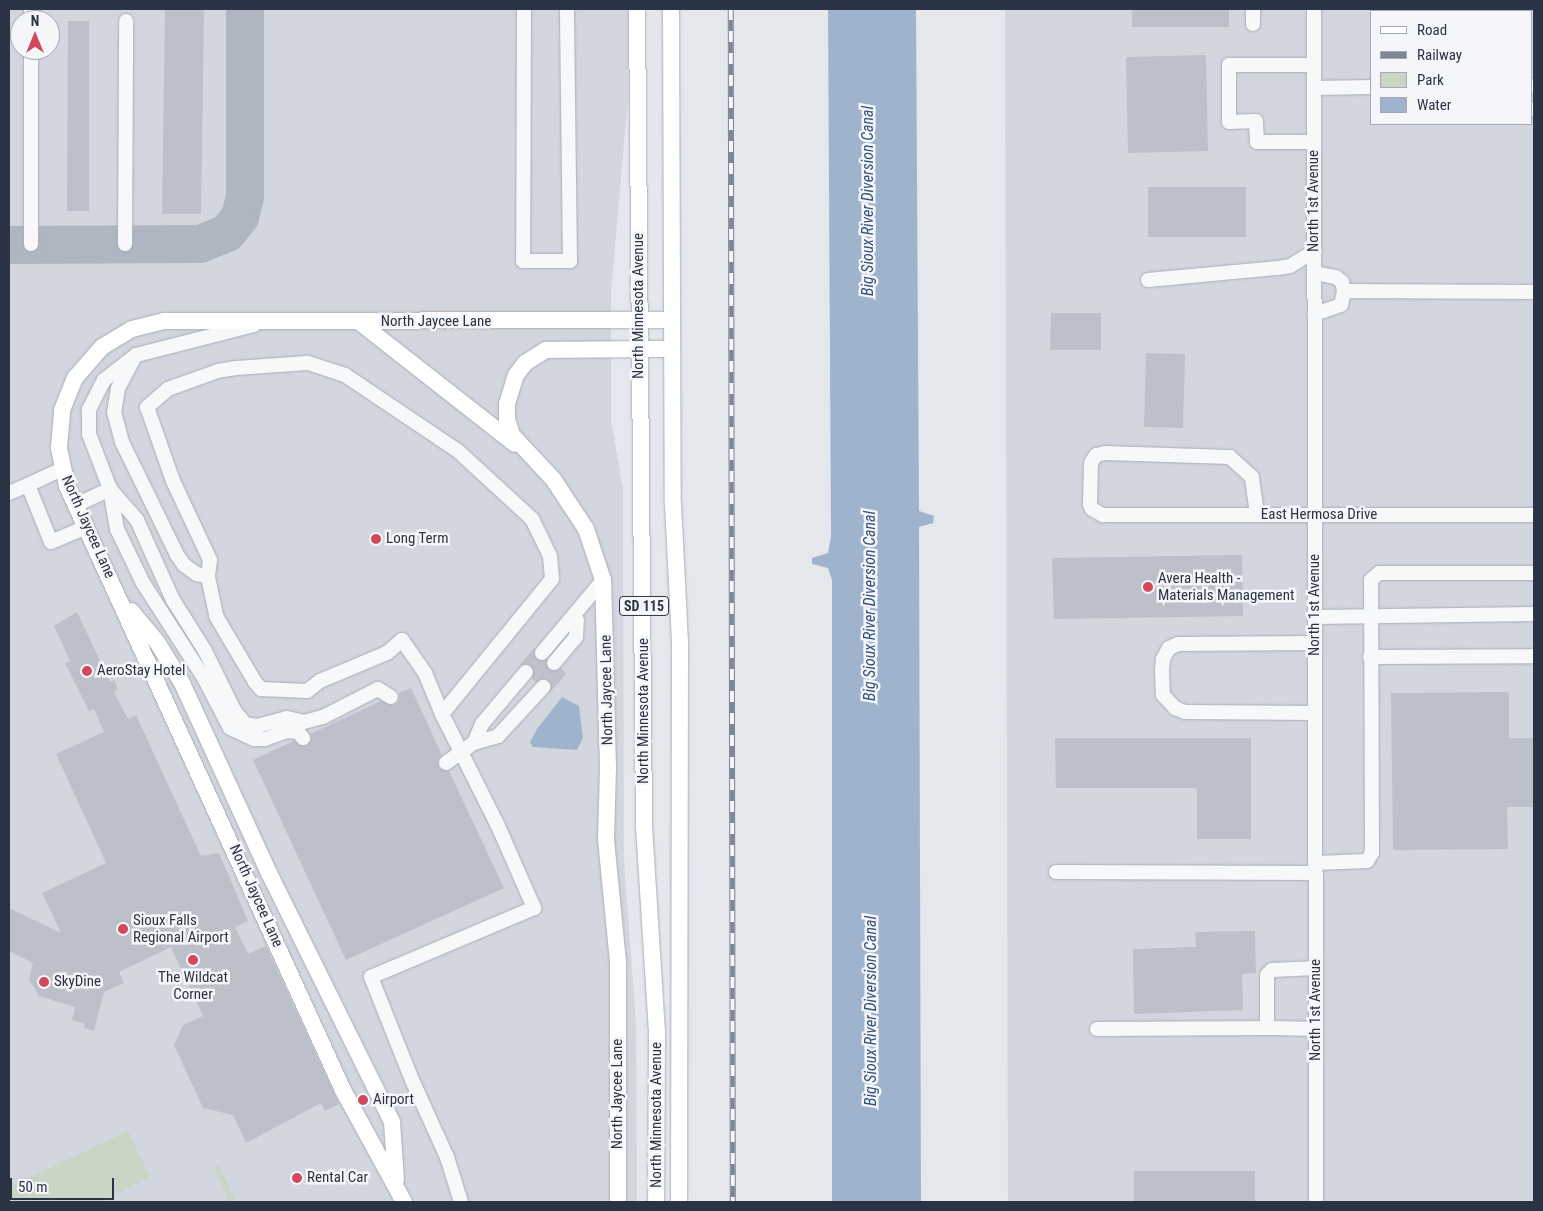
<!DOCTYPE html>
<style>
body{margin:0}
#map{position:relative;width:1543px;height:1211px;overflow:hidden;background:#e4e7ec;font-family:"Roboto Condensed",sans-serif}
div>[style]{position:absolute}
[style*='--x']{left:calc(var(--x)*1px);top:calc(var(--y)*1px);width:calc(var(--w)*1px);rotate:calc(var(--a)*1deg)}
.built>*{inset:0;background:#d2d6de}
.green>*{inset:0;background:#c9d6c5}
.water>*{inset:0;background:#9fb4cc}
.taxiway>*{height:38px;margin:-19px;padding:0 19px;transform-origin:19px;border-radius:19px;background:#b0b6c1}
.building>*{inset:0;background:#bbc0ca}
.minor-tunnel>*{height:14px;margin-top:-7px;transform-origin:0;background:repeating-linear-gradient(90deg,#bfc3cb 0 14px,transparent 0 21px)}
.roads{filter:drop-shadow(0 0 1px #a9aeb7) drop-shadow(0 0 1px #a9aeb7)}
.minor>*{height:14px;margin:-7px;padding:0 7px;transform-origin:7px;border-radius:7px;background:#f7f8fa}
.major>*{height:16px;margin:-8px;padding:0 8px;transform-origin:8px;border-radius:8px;background:#fff}
.rail>*{height:5.5px;margin-top:-2.75px;transform-origin:0;background:repeating-linear-gradient(90deg,#f4f6f9 0 11px,#7d8696 0 22px);box-sizing:border-box;border-block:1px solid #7d8696}
.dots>*{width:14px;height:14px;translate:-50% -50%;box-sizing:border-box;border:2px solid #f4f6f9;border-radius:50%}
span{translate:-50% -50%;white-space:nowrap;text-align:center;line-height:1.15;-webkit-text-stroke:5px #f4f6f9;paint-order:stroke}
.shield-label span{padding:1px 4px;background:#f4f6f9;border:1px solid;border-radius:4px;-webkit-text-stroke-width:0}
.shield-label{font-size:14px;color:#2b3445;font-weight:700}
.street-label{font-size:15px;color:#2b3445}
.poi-label{font-size:15px;color:#2b3445}
.left{translate:0 -50%;text-align:left}
.water-label{font-size:16px;color:#34527a;font-style:italic}
.frame{position:absolute;inset:0;border:10px solid #2b3445;pointer-events:none}
.legend{position:absolute;left:1370px;top:10px;width:162px;height:115px;box-sizing:border-box;background:#f4f6f9;border:1px solid #a4a8b1;margin:0;padding:6px 9px;list-style:none;font-size:15px;color:#2b3445}
.legend li{display:flex;align-items:center;gap:10px;height:25px}
.legend b{width:25px;border:1px solid #a4a8b1}
.north{position:absolute;left:10px;top:10px;width:50px;height:50px;box-sizing:border-box;background:#f4f6f9;border:1px solid #a4a8b1;border-radius:50%;rotate:0deg;font-size:14px;font-weight:700;line-height:20px;text-align:center;color:#2b3445}
.north::after{content:'';display:block;margin:auto;width:18px;height:22px;background:#d1495b;clip-path:polygon(50% 0,100% 100%,50% 72%,0 100%)}
.scale{position:absolute;left:10px;top:1178px;width:104px;height:22px;box-sizing:border-box;border:2px solid #2b3445;border-top:0;padding-left:6px;font-size:15px;line-height:18px;white-space:nowrap;color:#2b3445;-webkit-text-stroke:4px #f4f6f9;paint-order:stroke}
</style>
<div id="map">
<div class="built">
<i style="clip-path:polygon(evenodd,9px 9px,628px 9px,628px 99px,611px 290px,611px 419px,623px 490px,624px 862px,636px 1024px,637px 1202px,9px 1202px,9px 9px,20px 20px,50px 20px,50px 50px,20px 50px,20px 20px)"></i>
<i style="clip-path:polygon(evenodd,1005px 9px,1534px 9px,1534px 1202px,1008px 1202px,1005px 9px,1372px 11px,1532px 11px,1532px 124px,1372px 124px,1372px 11px)"></i>
</div>
<div class="green">
<i style="clip-path:polygon(128px 1131px,150px 1177px,100px 1202px,9px 1202px,9px 1187px)"></i>
<i style="clip-path:polygon(219px 1165px,236px 1202px,229px 1202px,214px 1168px)"></i>
</div>
<div class="water">
<i style="clip-path:polygon(828px 9px,916px 9px,919px 511px,934px 516px,933px 523px,919px 527px,921px 1202px,832px 1202px,832px 580px,828px 568px,812px 564px,812px 558px,828px 553px,831px 536px)"></i>
<i style="clip-path:polygon(562px 697px,579px 706px,583px 738px,577px 750px,533px 747px,530px 742px,537px 729px)"></i>
</div>
<div class="taxiway">
<i style="--x:9;--y:245;--w:191;--a:-0.3"></i>
<i style="--x:200;--y:244;--w:29;--a:-22"></i>
<i style="--x:227;--y:233;--w:21;--a:-51"></i>
<i style="--x:240;--y:217;--w:21;--a:-76"></i>
<i style="--x:245;--y:197;--w:185;--a:-90"></i>
</div>
<div class="building">
<i style="clip-path:polygon(165px 9px,204px 9px,201px 214px,162px 214px)"></i>
<i style="clip-path:polygon(1132px 9px,1229px 9px,1229px 27px,1132px 27px)"></i>
<i style="clip-path:polygon(68px 21px,89px 21px,89px 211px,67px 211px)"></i>
<i style="clip-path:polygon(1206px 55px,1208px 151px,1128px 153px,1126px 57px)"></i>
<i style="clip-path:polygon(1148px 187px,1246px 187px,1246px 237px,1148px 237px)"></i>
<i style="clip-path:polygon(1051px 313px,1101px 313px,1101px 350px,1050px 350px)"></i>
<i style="clip-path:polygon(1146px 353px,1185px 354px,1183px 428px,1144px 427px)"></i>
<i style="clip-path:polygon(1242px 555px,1243px 616px,1054px 619px,1052px 558px)"></i>
<i style="clip-path:polygon(77px 612px,110px 682px,114px 680px,118px 689px,114px 692px,128px 719px,136px 715px,201px 856px,219px 853px,248px 921px,235px 927px,248px 954px,266px 946px,339px 1104px,325px 1111px,321px 1103px,246px 1143px,233px 1115px,203px 1108px,174px 1045px,183px 1025px,203px 1016px,171px 947px,119px 972px,124px 983px,104px 992px,94px 1031px,84px 1028px,85px 1024px,72px 1020px,75px 1007px,39px 996px,29px 979px,33px 963px,9px 951px,9px 908px,61px 933px,42px 893px,106px 863px,56px 754px,104px 732px,94px 709px,89px 711px,65px 663px,70px 661px,54px 626px)"></i>
<i style="clip-path:polygon(534px 648px,537px 660px,546px 661px,549px 670px,560px 669px,566px 674px,549px 693px,551px 685px,549px 680px,541px 679px,536px 682px,532px 679px,535px 673px,531px 665px,524px 664px,518px 667px)"></i>
<i style="clip-path:polygon(411px 688px,442px 755px,438px 760px,439px 768px,449px 771px,504px 888px,346px 960px,253px 760px,294px 741px,305px 746px,311px 741px,310px 734px,381px 701px,395px 705px,399px 701px,399px 693px)"></i>
<i style="clip-path:polygon(1509px 692px,1509px 738px,1534px 738px,1534px 807px,1507px 807px,1508px 849px,1393px 850px,1391px 693px)"></i>
<i style="clip-path:polygon(1055px 738px,1251px 738px,1251px 839px,1197px 839px,1197px 788px,1056px 788px)"></i>
<i style="clip-path:polygon(1255px 931px,1256px 973px,1242px 974px,1243px 1010px,1134px 1014px,1133px 949px,1196px 947px,1195px 932px)"></i>
<i style="clip-path:polygon(1134px 1171px,1255px 1171px,1255px 1202px,1134px 1202px)"></i>
</div>
<div class="minor-tunnel">
<i style="--x:531;--y:676;--w:26;--a:-51"></i>
<i style="--x:543;--y:687;--w:26;--a:-51"></i>
</div>
<div class="roads">
<div class="minor">
<i style="--x:524;--y:9;--w:252;--a:90.2"></i>
<i style="--x:523;--y:261;--w:47;--a:0"></i>
<i style="--x:570;--y:261;--w:252;--a:-90.7"></i>
<i style="--x:1253;--y:9;--w:15;--a:90"></i>
<i style="--x:1314;--y:9;--w:1193;--a:89.9"></i>
<i style="--x:31;--y:20;--w:11;--a:-90"></i>
<i style="--x:1532;--y:86;--w:2;--a:0"></i>
<i style="--x:1314;--y:88;--w:58;--a:-1"></i>
<i style="--x:1532;--y:109;--w:2;--a:0"></i>
<i style="--x:1314;--y:142;--w:57;--a:180"></i>
<i style="--x:1257;--y:142;--w:21;--a:-93"></i>
<i style="--x:1256;--y:121;--w:27;--a:178"></i>
<i style="--x:1229;--y:122;--w:57;--a:-90"></i>
<i style="--x:1229;--y:65;--w:85;--a:0"></i>
<i style="--x:31;--y:244;--w:194;--a:-90"></i>
<i style="--x:125;--y:244;--w:223;--a:-89.7"></i>
<i style="--x:1315;--y:273;--w:21;--a:11"></i>
<i style="--x:1336;--y:277;--w:8;--a:40"></i>
<i style="--x:1342;--y:282;--w:9;--a:77"></i>
<i style="--x:1344;--y:291;--w:14;--a:102"></i>
<i style="--x:1341;--y:305;--w:28;--a:161"></i>
<i style="--x:1148;--y:280;--w:131;--a:-5.3"></i>
<i style="--x:1278;--y:268;--w:12;--a:-9"></i>
<i style="--x:1290;--y:266;--w:29;--a:-31"></i>
<i style="--x:1344;--y:291;--w:190;--a:0.3"></i>
<i style="--x:254;--y:325;--w:122;--a:165.7"></i>
<i style="--x:136;--y:355;--w:41;--a:142"></i>
<i style="--x:104;--y:380;--w:34;--a:117"></i>
<i style="--x:89;--y:410;--w:24;--a:90"></i>
<i style="--x:89;--y:434;--w:59;--a:69.1"></i>
<i style="--x:110;--y:489;--w:41;--a:80.1"></i>
<i style="--x:117;--y:529;--w:60;--a:64.3"></i>
<i style="--x:143;--y:583;--w:113;--a:57.3"></i>
<i style="--x:204;--y:678;--w:56;--a:62.5"></i>
<i style="--x:230;--y:728;--w:26;--a:25"></i>
<i style="--x:254;--y:739;--w:11;--a:0"></i>
<i style="--x:265;--y:739;--w:23;--a:-20"></i>
<i style="--x:287;--y:731;--w:11;--a:5"></i>
<i style="--x:298;--y:732;--w:8;--a:50"></i>
<i style="--x:133;--y:360;--w:32;--a:118"></i>
<i style="--x:118;--y:388;--w:24;--a:99"></i>
<i style="--x:114;--y:412;--w:31;--a:75"></i>
<i style="--x:122;--y:442;--w:126;--a:64"></i>
<i style="--x:177;--y:555;--w:12;--a:55"></i>
<i style="--x:184;--y:565;--w:16;--a:35"></i>
<i style="--x:197;--y:574;--w:11;--a:15"></i>
<i style="--x:62;--y:469;--w:38;--a:155"></i>
<i style="--x:28;--y:485;--w:61;--a:68"></i>
<i style="--x:51;--y:542;--w:39;--a:-23"></i>
<i style="--x:110;--y:489;--w:41;--a:48.9"></i>
<i style="--x:137;--y:520;--w:88;--a:65.8"></i>
<i style="--x:173;--y:600;--w:60;--a:57.9"></i>
<i style="--x:205;--y:651;--w:66;--a:63.8"></i>
<i style="--x:234;--y:710;--w:18;--a:52"></i>
<i style="--x:245;--y:724;--w:12;--a:9"></i>
<i style="--x:257;--y:726;--w:31;--a:-15"></i>
<i style="--x:287;--y:718;--w:17;--a:13"></i>
<i style="--x:304;--y:722;--w:20;--a:-15"></i>
<i style="--x:323;--y:717;--w:62;--a:-27"></i>
<i style="--x:378;--y:689;--w:15;--a:32"></i>
<i style="--x:9;--y:493;--w:21;--a:-23"></i>
<i style="--x:76;--y:505;--w:38;--a:-25"></i>
<i style="--x:1257;--y:514;--w:37;--a:-98"></i>
<i style="--x:1252;--y:477;--w:30;--a:-138"></i>
<i style="--x:1230;--y:457;--w:125;--a:-178.2"></i>
<i style="--x:1105;--y:453;--w:9;--a:167"></i>
<i style="--x:1096;--y:455;--w:9;--a:122"></i>
<i style="--x:1091;--y:463;--w:41;--a:91.4"></i>
<i style="--x:1090;--y:504;--w:5;--a:68"></i>
<i style="--x:1092;--y:509;--w:13;--a:29"></i>
<i style="--x:1103;--y:515;--w:431;--a:0"></i>
<i style="--x:1315;--y:617;--w:219;--a:-0.8"></i>
<i style="--x:1315;--y:643;--w:137;--a:179.6"></i>
<i style="--x:1178;--y:644;--w:10;--a:156"></i>
<i style="--x:1169;--y:648;--w:13;--a:119"></i>
<i style="--x:1163;--y:659;--w:11;--a:95"></i>
<i style="--x:1162;--y:670;--w:25;--a:88"></i>
<i style="--x:1163;--y:695;--w:18;--a:47"></i>
<i style="--x:1175;--y:708;--w:11;--a:22"></i>
<i style="--x:1185;--y:712;--w:130;--a:0.4"></i>
<i style="--x:542;--y:653;--w:95;--a:-50.1"></i>
<i style="--x:1370;--y:657;--w:164;--a:-0.3"></i>
<i style="--x:554;--y:663;--w:34;--a:-50"></i>
<i style="--x:576;--y:637;--w:17;--a:-87"></i>
<i style="--x:442;--y:714;--w:174;--a:-50.8"></i>
<i style="--x:552;--y:579;--w:23;--a:-95"></i>
<i style="--x:550;--y:556;--w:41;--a:-115.9"></i>
<i style="--x:532;--y:519;--w:100;--a:-137.4"></i>
<i style="--x:458;--y:451;--w:136;--a:-146.1"></i>
<i style="--x:345;--y:375;--w:40;--a:-162"></i>
<i style="--x:307;--y:363;--w:71;--a:176"></i>
<i style="--x:236;--y:368;--w:18;--a:171"></i>
<i style="--x:218;--y:371;--w:53;--a:160.2"></i>
<i style="--x:168;--y:389;--w:28;--a:139"></i>
<i style="--x:147;--y:407;--w:78;--a:70.6"></i>
<i style="--x:173;--y:481;--w:87;--a:64.9"></i>
<i style="--x:210;--y:560;--w:17;--a:97"></i>
<i style="--x:208;--y:577;--w:40;--a:78"></i>
<i style="--x:216;--y:616;--w:77;--a:59.4"></i>
<i style="--x:255;--y:682;--w:9;--a:49"></i>
<i style="--x:261;--y:689;--w:46;--a:2.5"></i>
<i style="--x:307;--y:691;--w:16;--a:-38"></i>
<i style="--x:320;--y:681;--w:73;--a:-22.7"></i>
<i style="--x:387;--y:653;--w:20;--a:-41"></i>
<i style="--x:402;--y:640;--w:40;--a:55.1"></i>
<i style="--x:425;--y:673;--w:44;--a:67.5"></i>
<i style="--x:442;--y:714;--w:125;--a:63.4"></i>
<i style="--x:498;--y:826;--w:90;--a:66.3"></i>
<i style="--x:534;--y:908;--w:177;--a:157.1"></i>
<i style="--x:371;--y:977;--w:111;--a:68.3"></i>
<i style="--x:412;--y:1080;--w:85;--a:65.6"></i>
<i style="--x:447;--y:1157;--w:47;--a:72.7"></i>
<i style="--x:474;--y:743;--w:25;--a:-16"></i>
<i style="--x:498;--y:736;--w:67;--a:-47.4"></i>
<i style="--x:446;--y:763;--w:34;--a:-36"></i>
<i style="--x:474;--y:743;--w:21;--a:-67"></i>
<i style="--x:482;--y:724;--w:68;--a:-49.8"></i>
<i style="--x:1316;--y:863;--w:51;--a:-2.2"></i>
<i style="--x:1367;--y:861;--w:9;--a:-58"></i>
<i style="--x:1372;--y:853;--w:273;--a:-90.2"></i>
<i style="--x:1371;--y:580;--w:11;--a:-41"></i>
<i style="--x:1379;--y:573;--w:155;--a:0"></i>
<i style="--x:1056;--y:872;--w:260;--a:0.2"></i>
<i style="--x:1316;--y:968;--w:44;--a:177.4"></i>
<i style="--x:1272;--y:970;--w:7;--a:135"></i>
<i style="--x:1267;--y:975;--w:49;--a:90"></i>
<i style="--x:1267;--y:1024;--w:6;--a:39"></i>
<i style="--x:1272;--y:1028;--w:44;--a:1.3"></i>
<i style="--x:1097;--y:1029;--w:175;--a:-0.3"></i>
</div>
<div class="major">
<i style="--x:637;--y:9;--w:817;--a:89.51"></i>
<i style="--x:644;--y:826;--w:205;--a:86.4"></i>
<i style="--x:657;--y:1031;--w:171;--a:90.3"></i>
<i style="--x:671;--y:9;--w:495;--a:89.8"></i>
<i style="--x:673;--y:504;--w:139;--a:87.1"></i>
<i style="--x:680;--y:643;--w:559;--a:90.1"></i>
<i style="--x:358;--y:321;--w:199;--a:38.1"></i>
<i style="--x:131;--y:611;--w:40;--a:50"></i>
<i style="--x:157;--y:642;--w:48;--a:58.6"></i>
<i style="--x:182;--y:683;--w:209;--a:65.4"></i>
<i style="--x:269;--y:873;--w:278;--a:63.7"></i>
<i style="--x:392;--y:1122;--w:58;--a:86.1"></i>
<i style="--x:404;--y:1202;--w:128;--a:-118.6"></i>
<i style="--x:343;--y:1090;--w:664;--a:-114.56"></i>
<i style="--x:67;--y:486;--w:40;--a:-102"></i>
<i style="--x:59;--y:447;--w:37;--a:-85"></i>
<i style="--x:62;--y:410;--w:35;--a:-68"></i>
<i style="--x:75;--y:378;--w:41;--a:-48.9"></i>
<i style="--x:102;--y:347;--w:35;--a:-31"></i>
<i style="--x:132;--y:329;--w:33;--a:-14"></i>
<i style="--x:164;--y:321;--w:508;--a:-0.11"></i>
<i style="--x:618;--y:1202;--w:240;--a:-90"></i>
<i style="--x:618;--y:962;--w:124;--a:-95.6"></i>
<i style="--x:606;--y:839;--w:72;--a:-88.4"></i>
<i style="--x:608;--y:767;--w:187;--a:-91.5"></i>
<i style="--x:603;--y:580;--w:54;--a:-108.4"></i>
<i style="--x:586;--y:529;--w:60;--a:-123.4"></i>
<i style="--x:553;--y:479;--w:60;--a:-133"></i>
<i style="--x:512;--y:435;--w:16;--a:-108"></i>
<i style="--x:507;--y:420;--w:16;--a:-90"></i>
<i style="--x:507;--y:404;--w:30;--a:-73"></i>
<i style="--x:516;--y:375;--w:15;--a:-53"></i>
<i style="--x:525;--y:363;--w:25;--a:-32"></i>
<i style="--x:546;--y:350;--w:126;--a:-0.5"></i>
</div>
</div>
<div class="rail">
<i style="--x:731;--y:9;--w:1193;--a:89.9"></i>
</div>
<div class="dots">
<i style="left:376px;top:539px;background:#d1495b"></i>
<i style="left:1148px;top:587px;background:#d1495b"></i>
<i style="left:87px;top:671px;background:#d1495b"></i>
<i style="left:123px;top:929px;background:#d1495b"></i>
<i style="left:193px;top:960px;background:#d1495b"></i>
<i style="left:44px;top:982px;background:#d1495b"></i>
<i style="left:363px;top:1100px;background:#d1495b"></i>
<i style="left:297px;top:1178px;background:#d1495b"></i>
</div>
<div class="shield-label">
<span style="left:644px;top:606px">SD 115</span>
</div>
<div class="street-label">
<span style="left:1314px;top:201px;rotate:-90deg">North 1st Avenue</span>
<span style="left:639px;top:306px;rotate:-90deg">North Minnesota Avenue</span>
<span style="left:436px;top:322px">North Jaycee Lane</span>
<span style="left:1319px;top:515px">East Hermosa Drive</span>
<span style="left:88px;top:527px;rotate:66deg">North Jaycee Lane</span>
<span style="left:1315px;top:605px;rotate:-90deg">North 1st Avenue</span>
<span style="left:607px;top:690px;rotate:-91deg">North Jaycee Lane</span>
<span style="left:644px;top:711px;rotate:-90deg">North Minnesota Avenue</span>
<span style="left:256px;top:896px;rotate:66deg">North Jaycee Lane</span>
<span style="left:1316px;top:1010px;rotate:-90deg">North 1st Avenue</span>
<span style="left:618px;top:1094px;rotate:-90deg">North Jaycee Lane</span>
<span style="left:657px;top:1115px;rotate:-90deg">North Minnesota Avenue</span>
</div>
<div class="poi-label">
<span class="left" style="left:386px;top:539px">Long Term</span>
<span class="left" style="left:1158px;top:587px">Avera Health -<br>Materials Management</span>
<span class="left" style="left:97px;top:671px">AeroStay Hotel</span>
<span class="left" style="left:133px;top:929px">Sioux Falls<br>Regional Airport</span>
<span style="left:193px;top:986px">The Wildcat<br>Corner</span>
<span class="left" style="left:54px;top:982px">SkyDine</span>
<span class="left" style="left:373px;top:1100px">Airport</span>
<span class="left" style="left:307px;top:1178px">Rental Car</span>
</div>
<div class="water-label">
<span style="left:868px;top:201px;rotate:-90deg">Big Sioux River Diversion Canal</span>
<span style="left:870px;top:606px;rotate:-90deg">Big Sioux River Diversion Canal</span>
<span style="left:871px;top:1011px;rotate:-90deg">Big Sioux River Diversion Canal</span>
</div>
<div class="frame"></div>
<ul class="legend">
<li><b style="height:6px;background:#fff"></b>Road</li>
<li><b style="height:6px;background:#7d8696"></b>Railway</li>
<li><b style="height:14px;background:#c9d6c5"></b>Park</li>
<li><b style="height:14px;background:#9fb4cc"></b>Water</li>
</ul>
<div class="north">N</div>
<div class="scale">50 m</div>
</div>
